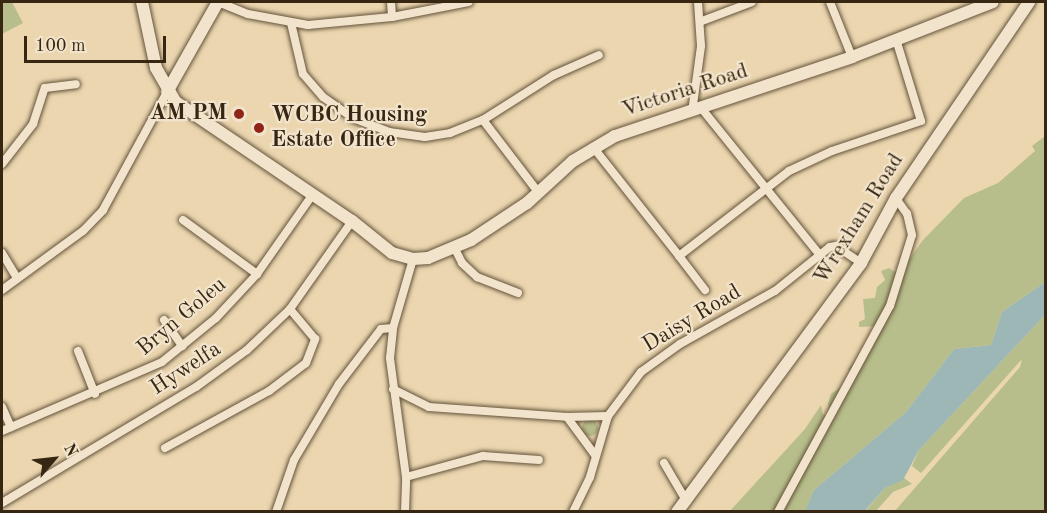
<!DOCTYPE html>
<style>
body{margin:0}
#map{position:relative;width:1047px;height:513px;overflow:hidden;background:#ebd6b0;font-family:"Old Standard TT",serif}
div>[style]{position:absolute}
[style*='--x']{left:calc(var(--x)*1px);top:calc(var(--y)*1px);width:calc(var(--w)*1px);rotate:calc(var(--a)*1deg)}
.green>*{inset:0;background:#b7be8b}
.round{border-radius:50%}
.water>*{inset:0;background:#9cb7b5}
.roads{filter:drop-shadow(0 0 2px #64533a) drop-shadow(0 0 2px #64533a)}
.street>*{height:8px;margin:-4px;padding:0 4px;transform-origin:4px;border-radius:4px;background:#f2e4cc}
.secondary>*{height:12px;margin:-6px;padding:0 6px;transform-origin:6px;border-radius:6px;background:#f2e4cc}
.dots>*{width:16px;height:16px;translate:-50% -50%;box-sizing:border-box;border:3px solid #f2e4cc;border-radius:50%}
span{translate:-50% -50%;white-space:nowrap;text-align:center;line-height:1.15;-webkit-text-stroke:4.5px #f2e4cc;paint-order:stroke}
.street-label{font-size:22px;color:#372712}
.poi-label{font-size:22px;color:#372712;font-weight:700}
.right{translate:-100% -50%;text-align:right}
.left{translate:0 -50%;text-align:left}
.frame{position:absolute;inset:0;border:3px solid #372712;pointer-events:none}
.north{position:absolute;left:24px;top:429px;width:60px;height:60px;-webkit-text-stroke:4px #f2e4cc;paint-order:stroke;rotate:62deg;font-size:16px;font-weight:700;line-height:24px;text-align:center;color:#372712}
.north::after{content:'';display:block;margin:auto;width:21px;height:27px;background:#372712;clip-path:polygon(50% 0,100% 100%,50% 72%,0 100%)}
.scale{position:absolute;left:24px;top:36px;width:142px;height:27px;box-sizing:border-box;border:3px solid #372712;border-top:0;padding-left:8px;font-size:18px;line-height:21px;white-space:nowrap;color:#372712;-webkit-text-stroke:4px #f2e4cc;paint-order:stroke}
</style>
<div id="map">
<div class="green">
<i style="clip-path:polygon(2px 2px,12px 2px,23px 23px,2px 34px)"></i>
<i style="clip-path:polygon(1045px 136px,1045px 282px,1002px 312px,991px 345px,954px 349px,906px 412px,814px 490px,805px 511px,729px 512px,805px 429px,821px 405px,823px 415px,830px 415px,828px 404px,831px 394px,853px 379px,848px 369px,878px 334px,880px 326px,859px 327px,859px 322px,865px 319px,863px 299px,875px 298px,877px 287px,885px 280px,881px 271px,889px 268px,895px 272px,905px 265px,923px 240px,964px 198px,998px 183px,1035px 151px,1032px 146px)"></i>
<i style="clip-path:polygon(1045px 309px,1045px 511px,894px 512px,1020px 367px,1022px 359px,921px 473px,912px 466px,919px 450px,1044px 316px)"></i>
<i class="round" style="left:582px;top:420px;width:16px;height:16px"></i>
<i style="clip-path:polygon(904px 478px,912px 484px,893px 492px,876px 511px,865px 512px,885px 488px)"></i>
</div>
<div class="water">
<i style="clip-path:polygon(1045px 282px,1044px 316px,919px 450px,903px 480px,885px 488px,865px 511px,805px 511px,814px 490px,906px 412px,954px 349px,991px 345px,1002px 312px)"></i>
</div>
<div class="roads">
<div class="street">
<i style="--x:218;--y:2;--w:32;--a:22"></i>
<i style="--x:248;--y:14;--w:61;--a:10.4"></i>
<i style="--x:308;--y:25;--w:84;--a:-5.4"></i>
<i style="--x:392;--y:17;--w:78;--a:-11"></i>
<i style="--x:391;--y:2;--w:15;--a:86"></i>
<i style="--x:830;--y:2;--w:59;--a:68.2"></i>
<i style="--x:702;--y:21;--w:53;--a:-20.8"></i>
<i style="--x:291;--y:23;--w:52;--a:76.8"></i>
<i style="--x:303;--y:74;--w:30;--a:49"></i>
<i style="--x:323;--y:97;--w:37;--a:35"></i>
<i style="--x:353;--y:118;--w:39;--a:21"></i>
<i style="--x:389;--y:132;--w:36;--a:8"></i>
<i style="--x:425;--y:137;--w:25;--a:-9"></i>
<i style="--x:450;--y:133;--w:35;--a:-22"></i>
<i style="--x:483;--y:120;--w:84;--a:-32.4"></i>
<i style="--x:554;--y:75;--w:49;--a:-24"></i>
<i style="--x:702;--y:109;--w:186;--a:51.1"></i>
<i style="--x:692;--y:112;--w:67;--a:-82.2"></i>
<i style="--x:701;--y:46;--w:44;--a:-93.9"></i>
<i style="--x:483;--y:120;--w:91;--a:52.6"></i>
<i style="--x:593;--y:147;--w:139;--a:51.7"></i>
<i style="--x:679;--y:256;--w:139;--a:-37.7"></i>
<i style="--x:789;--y:171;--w:47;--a:-24.9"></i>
<i style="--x:832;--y:151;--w:94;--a:-18.6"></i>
<i style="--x:921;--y:121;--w:86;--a:-107"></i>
<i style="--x:2;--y:164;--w:51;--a:-52.2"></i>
<i style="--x:33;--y:124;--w:38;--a:-72"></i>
<i style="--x:45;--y:88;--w:31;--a:-7"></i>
<i style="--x:183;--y:220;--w:92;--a:36.1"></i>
<i style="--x:455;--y:249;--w:16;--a:63"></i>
<i style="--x:462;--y:263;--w:21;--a:43"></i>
<i style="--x:477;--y:277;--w:44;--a:21.3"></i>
<i style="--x:2;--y:253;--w:29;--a:59"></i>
<i style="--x:679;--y:256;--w:43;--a:52.6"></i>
<i style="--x:2;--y:290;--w:100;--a:-36.1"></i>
<i style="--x:83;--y:231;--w:29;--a:-46"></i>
<i style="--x:103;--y:210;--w:134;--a:-61.5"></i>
<i style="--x:164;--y:320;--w:32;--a:55"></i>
<i style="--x:78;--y:351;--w:46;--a:68.4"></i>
<i style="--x:393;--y:389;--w:40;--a:26.6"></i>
<i style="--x:429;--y:407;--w:138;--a:4.1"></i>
<i style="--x:567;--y:417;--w:47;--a:53.6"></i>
<i style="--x:2;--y:407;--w:22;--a:66"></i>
<i style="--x:567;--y:417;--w:41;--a:-1.4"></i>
<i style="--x:2;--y:431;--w:174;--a:-23.3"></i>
<i style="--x:162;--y:362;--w:70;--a:-39.2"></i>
<i style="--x:216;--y:318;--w:60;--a:-47"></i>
<i style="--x:257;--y:274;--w:98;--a:-55"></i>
<i style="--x:165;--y:448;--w:119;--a:-28.7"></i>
<i style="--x:269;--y:391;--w:46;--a:-37.1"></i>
<i style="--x:306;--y:363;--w:26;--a:-69"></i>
<i style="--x:315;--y:339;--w:39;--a:-130"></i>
<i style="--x:664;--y:463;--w:45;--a:59.5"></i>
<i style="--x:406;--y:477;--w:80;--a:-15.3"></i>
<i style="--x:483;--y:456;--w:56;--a:4.1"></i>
<i style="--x:2;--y:503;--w:226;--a:-30.9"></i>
<i style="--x:196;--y:387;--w:63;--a:-36"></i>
<i style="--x:247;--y:350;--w:59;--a:-43.6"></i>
<i style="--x:290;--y:309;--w:108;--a:-54.8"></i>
<i style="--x:276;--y:512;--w:55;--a:-70.9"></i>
<i style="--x:294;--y:460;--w:88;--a:-59.4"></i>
<i style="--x:339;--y:384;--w:69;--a:-52.6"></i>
<i style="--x:381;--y:329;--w:12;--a:-5"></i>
<i style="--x:405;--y:512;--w:35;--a:-88"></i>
<i style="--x:406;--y:477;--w:120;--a:-97.7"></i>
<i style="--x:390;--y:358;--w:30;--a:-84"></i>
<i style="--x:393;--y:328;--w:72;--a:-73.8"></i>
<i style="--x:573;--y:512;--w:39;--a:-64"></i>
<i style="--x:590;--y:477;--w:64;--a:-73.6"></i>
<i style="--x:608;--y:416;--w:55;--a:-53.1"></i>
<i style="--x:641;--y:372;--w:48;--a:-35.7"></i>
<i style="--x:680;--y:344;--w:109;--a:-29.2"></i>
<i style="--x:775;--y:291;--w:70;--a:-38.7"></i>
<i style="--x:830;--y:247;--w:6;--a:-9"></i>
<i style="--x:836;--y:246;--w:30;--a:34"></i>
<i style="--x:778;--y:512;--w:234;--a:-61.5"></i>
<i style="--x:890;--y:306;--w:74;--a:-72.8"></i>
<i style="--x:912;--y:235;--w:22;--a:-103"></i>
<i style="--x:907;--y:214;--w:19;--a:-125"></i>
</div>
<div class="secondary">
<i style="--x:142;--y:2;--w:67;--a:78"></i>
<i style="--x:156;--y:68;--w:39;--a:60"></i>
<i style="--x:176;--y:102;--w:212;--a:34.1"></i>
<i style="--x:352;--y:221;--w:51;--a:38.7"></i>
<i style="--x:392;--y:253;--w:22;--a:16"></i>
<i style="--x:413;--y:259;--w:15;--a:-4"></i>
<i style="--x:428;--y:258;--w:47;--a:-22.7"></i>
<i style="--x:471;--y:240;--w:67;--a:-33.5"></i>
<i style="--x:527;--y:203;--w:62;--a:-42.4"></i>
<i style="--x:573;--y:161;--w:49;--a:-30.8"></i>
<i style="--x:615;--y:136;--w:250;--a:-18.4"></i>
<i style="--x:852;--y:57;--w:151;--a:-21.3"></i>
<i style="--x:167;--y:92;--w:103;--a:-60.5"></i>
<i style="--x:677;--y:512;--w:310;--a:-53.5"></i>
<i style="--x:861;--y:263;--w:74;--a:-61.7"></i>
<i style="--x:896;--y:198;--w:237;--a:-55.8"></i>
</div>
</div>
<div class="dots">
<i style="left:239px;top:114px;background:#8f2418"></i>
<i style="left:259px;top:128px;background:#8f2418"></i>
</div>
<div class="street-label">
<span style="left:685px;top:91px;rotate:-18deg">Victoria Road</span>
<span style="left:859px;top:219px;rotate:-58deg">Wrexham Road</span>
<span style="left:182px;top:317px;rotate:-40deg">Bryn Goleu</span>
<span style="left:692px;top:319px;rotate:-31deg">Daisy Road</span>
<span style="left:186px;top:369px;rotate:-33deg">Hywelfa</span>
</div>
<div class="poi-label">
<span class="right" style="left:227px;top:114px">AM PM</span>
<span class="left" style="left:271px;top:128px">WCBC Housing<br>Estate Office</span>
</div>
<div class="frame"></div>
<div class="north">N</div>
<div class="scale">100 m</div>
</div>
